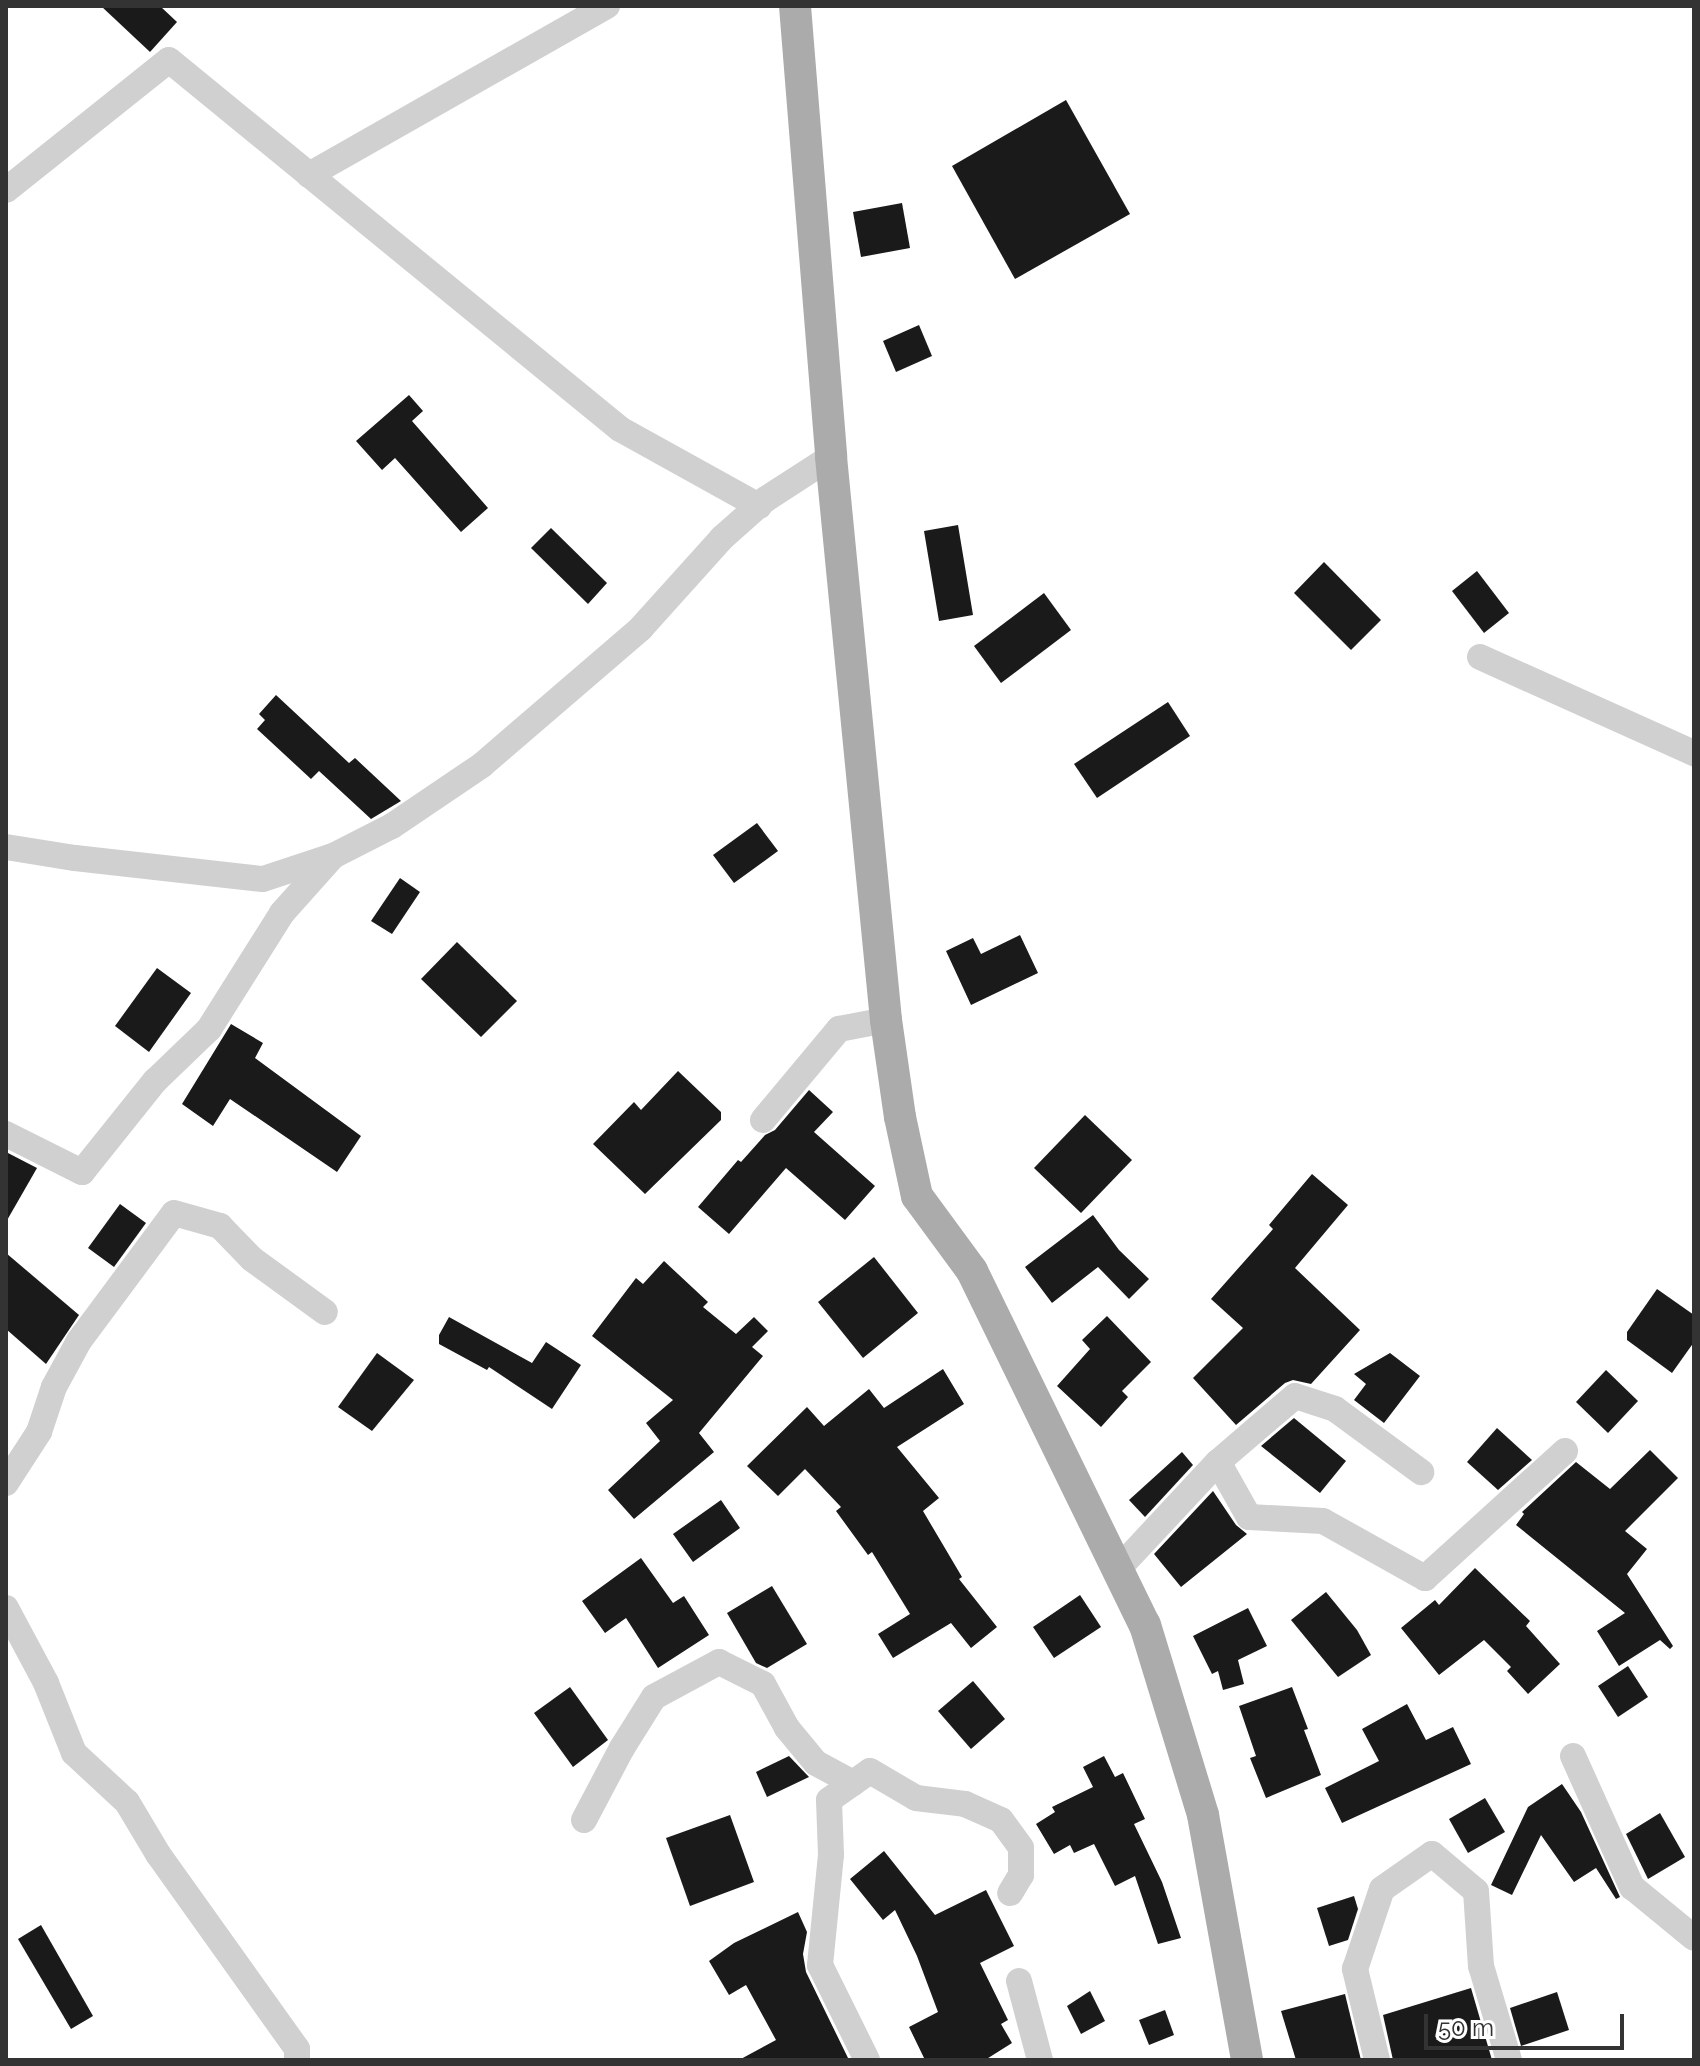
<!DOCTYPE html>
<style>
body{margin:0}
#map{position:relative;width:1700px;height:2066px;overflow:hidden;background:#fff;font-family:Raleway,sans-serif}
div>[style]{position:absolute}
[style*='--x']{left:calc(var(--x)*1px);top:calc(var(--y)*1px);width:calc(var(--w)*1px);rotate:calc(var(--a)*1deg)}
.building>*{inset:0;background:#1a1a1a}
.minor>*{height:26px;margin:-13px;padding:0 13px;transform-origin:13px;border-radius:13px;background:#d0d0d0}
.major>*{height:32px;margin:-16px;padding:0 16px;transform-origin:16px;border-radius:16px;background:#ababab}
span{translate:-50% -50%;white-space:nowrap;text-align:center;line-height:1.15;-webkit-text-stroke:8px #fff;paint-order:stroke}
.frame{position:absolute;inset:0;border:8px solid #333;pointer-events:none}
.scale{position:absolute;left:1424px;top:2014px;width:200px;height:36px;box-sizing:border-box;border:4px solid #333;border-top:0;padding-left:10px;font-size:24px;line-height:28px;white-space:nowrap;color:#333;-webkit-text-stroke:6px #fff;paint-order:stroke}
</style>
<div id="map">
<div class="building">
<i style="clip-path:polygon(101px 6px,160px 6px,177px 22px,150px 52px)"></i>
<i style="clip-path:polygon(1066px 100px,1130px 214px,1015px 279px,952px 166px)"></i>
<i style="clip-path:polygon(902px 203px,910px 248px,861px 257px,853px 212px)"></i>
<i style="clip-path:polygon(919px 325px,932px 356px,896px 372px,883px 341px)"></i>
<i style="clip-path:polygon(409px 395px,423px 411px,412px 421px,488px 508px,461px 532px,395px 458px,382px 470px,356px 441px)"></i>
<i style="clip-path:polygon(958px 525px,973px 615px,939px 621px,924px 531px)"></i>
<i style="clip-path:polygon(551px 528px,607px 583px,588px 604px,531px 548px)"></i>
<i style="clip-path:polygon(1324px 562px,1381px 620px,1351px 650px,1294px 593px)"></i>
<i style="clip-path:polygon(1477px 571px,1509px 613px,1484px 633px,1452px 591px)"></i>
<i style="clip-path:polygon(1044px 593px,1071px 630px,1001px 683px,974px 646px)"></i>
<i style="clip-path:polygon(276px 695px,349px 763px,355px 758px,401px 801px,371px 819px,319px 771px,311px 779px,257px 729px,265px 720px,259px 714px)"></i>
<i style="clip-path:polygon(1168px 702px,1190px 736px,1097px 798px,1074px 764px)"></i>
<i style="clip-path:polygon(757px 823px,778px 851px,734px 883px,713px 855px)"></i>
<i style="clip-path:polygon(400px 878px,420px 892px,392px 934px,371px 921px)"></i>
<i style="clip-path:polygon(1020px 935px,1038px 973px,971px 1005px,946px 951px,973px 938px,981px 954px)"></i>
<i style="clip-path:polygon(457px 942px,517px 1001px,481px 1037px,421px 979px)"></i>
<i style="clip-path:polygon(157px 968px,191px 993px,149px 1052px,115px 1026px)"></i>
<i style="clip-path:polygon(231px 1024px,263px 1043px,255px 1058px,361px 1136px,337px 1172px,230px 1099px,213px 1126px,182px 1104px)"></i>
<i style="clip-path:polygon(678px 1071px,721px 1112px,721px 1120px,645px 1194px,593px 1144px,634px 1102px,641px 1110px)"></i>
<i style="clip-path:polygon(809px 1090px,833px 1112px,814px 1132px,875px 1186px,845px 1220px,786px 1168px,729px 1234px,698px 1207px,738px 1160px,741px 1162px,765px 1135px,775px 1130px)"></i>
<i style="clip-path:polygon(1085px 1115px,1132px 1160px,1081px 1213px,1034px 1168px)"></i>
<i style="clip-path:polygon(6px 1152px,37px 1168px,6px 1222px)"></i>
<i style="clip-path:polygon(1312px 1174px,1348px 1205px,1295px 1268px,1360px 1330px,1311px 1384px,1293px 1380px,1285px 1383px,1236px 1425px,1193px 1378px,1243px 1328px,1211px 1299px,1273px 1229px,1269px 1225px)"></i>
<i style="clip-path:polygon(120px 1204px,146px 1223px,114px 1267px,88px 1248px)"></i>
<i style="clip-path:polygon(1093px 1215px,1119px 1250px,1149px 1279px,1129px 1299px,1098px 1267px,1052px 1303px,1025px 1267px)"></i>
<i style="clip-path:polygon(6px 1253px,79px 1315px,46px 1364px,6px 1329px)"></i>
<i style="clip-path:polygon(874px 1257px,918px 1313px,863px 1358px,818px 1302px)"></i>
<i style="clip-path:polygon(664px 1261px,708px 1302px,703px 1307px,736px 1334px,754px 1317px,768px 1331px,752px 1347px,763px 1356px,699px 1433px,714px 1452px,634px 1519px,608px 1490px,660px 1441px,646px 1423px,673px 1400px,592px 1336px,636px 1278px,643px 1284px)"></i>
<i style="clip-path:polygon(1657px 1289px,1694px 1315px,1694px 1342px,1672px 1373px,1627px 1340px,1627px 1332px)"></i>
<i style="clip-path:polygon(1107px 1316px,1151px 1362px,1122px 1391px,1128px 1397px,1101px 1427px,1057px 1386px,1090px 1349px,1082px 1340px)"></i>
<i style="clip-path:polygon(449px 1317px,532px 1363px,546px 1342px,581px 1365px,552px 1409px,489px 1367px,487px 1370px,439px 1344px,439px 1335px)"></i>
<i style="clip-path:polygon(377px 1353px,414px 1380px,372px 1431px,338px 1407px)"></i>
<i style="clip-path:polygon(1390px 1353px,1420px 1376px,1384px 1423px,1354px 1400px,1366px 1384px,1354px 1374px)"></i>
<i style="clip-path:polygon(943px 1369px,964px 1404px,897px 1447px,939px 1498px,923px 1511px,962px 1577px,959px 1579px,997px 1627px,971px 1648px,951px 1623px,893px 1658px,878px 1634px,910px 1614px,872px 1552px,868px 1555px,836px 1511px,841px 1507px,805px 1469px,778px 1496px,747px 1466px,807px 1407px,824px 1426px,869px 1389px,884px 1408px)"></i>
<i style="clip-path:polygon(1606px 1370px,1638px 1401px,1608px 1433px,1576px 1402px)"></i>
<i style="clip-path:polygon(1294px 1418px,1346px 1461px,1320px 1493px,1261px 1446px)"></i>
<i style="clip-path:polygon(1497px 1428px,1532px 1460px,1498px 1490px,1467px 1462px)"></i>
<i style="clip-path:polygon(1650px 1450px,1678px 1478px,1625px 1531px,1647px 1549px,1627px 1574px,1673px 1646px,1670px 1649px,1660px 1640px,1619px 1666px,1597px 1631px,1625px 1613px,1516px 1525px,1524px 1514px,1522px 1512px,1576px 1462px,1610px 1489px)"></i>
<i style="clip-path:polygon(1182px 1452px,1193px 1465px,1145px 1517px,1129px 1500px)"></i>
<i style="clip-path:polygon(1213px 1491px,1236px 1525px,1247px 1534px,1181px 1587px,1154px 1554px)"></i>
<i style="clip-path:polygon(721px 1500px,740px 1528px,693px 1562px,673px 1534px)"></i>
<i style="clip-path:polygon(641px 1558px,673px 1603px,684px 1596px,709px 1635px,658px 1668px,626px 1618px,605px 1633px,582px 1601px)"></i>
<i style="clip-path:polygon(1475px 1568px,1530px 1621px,1526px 1626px,1560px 1664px,1528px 1694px,1507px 1671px,1511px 1667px,1484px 1640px,1439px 1675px,1401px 1628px,1435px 1600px,1439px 1605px)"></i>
<i style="clip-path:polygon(772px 1586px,807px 1644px,767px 1668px,756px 1663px,727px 1613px)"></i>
<i style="clip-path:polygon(1326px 1592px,1357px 1630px,1371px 1655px,1338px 1677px,1291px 1620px)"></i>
<i style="clip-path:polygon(1080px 1595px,1101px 1627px,1054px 1658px,1033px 1627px)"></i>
<i style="clip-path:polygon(1248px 1608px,1267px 1646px,1238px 1660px,1244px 1684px,1223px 1690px,1218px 1671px,1212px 1674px,1193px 1636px)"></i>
<i style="clip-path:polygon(1628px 1666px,1648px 1697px,1618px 1717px,1598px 1686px)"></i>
<i style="clip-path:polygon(973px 1681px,1005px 1719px,971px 1749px,938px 1711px)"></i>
<i style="clip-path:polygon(570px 1687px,608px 1740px,573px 1767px,534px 1713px)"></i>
<i style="clip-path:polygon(1292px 1687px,1308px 1729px,1304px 1730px,1321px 1775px,1266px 1798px,1250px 1758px,1256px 1756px,1239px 1706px)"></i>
<i style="clip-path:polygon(1407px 1704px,1426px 1740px,1453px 1727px,1471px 1764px,1342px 1823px,1325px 1788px,1379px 1761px,1362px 1729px)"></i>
<i style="clip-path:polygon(789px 1756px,809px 1777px,767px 1797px,756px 1772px)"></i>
<i style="clip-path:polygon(1104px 1756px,1115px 1777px,1123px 1773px,1145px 1819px,1134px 1824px,1162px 1882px,1181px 1938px,1158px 1944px,1135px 1876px,1115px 1886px,1094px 1844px,1074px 1853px,1070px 1845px,1054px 1854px,1036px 1824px,1055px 1812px,1052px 1807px,1093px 1787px,1083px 1767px)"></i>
<i style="clip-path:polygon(1562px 1784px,1581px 1812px,1620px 1897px,1616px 1899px,1596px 1868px,1574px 1882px,1541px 1835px,1512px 1895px,1491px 1885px,1528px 1807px)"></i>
<i style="clip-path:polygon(1485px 1798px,1505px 1832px,1468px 1853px,1449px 1819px)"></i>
<i style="clip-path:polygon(1660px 1813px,1685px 1857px,1648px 1879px,1626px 1834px)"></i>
<i style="clip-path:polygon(730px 1815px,754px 1882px,690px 1906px,666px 1838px)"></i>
<i style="clip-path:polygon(884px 1851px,935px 1915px,986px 1890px,1014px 1946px,980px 1963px,1008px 2020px,1001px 2024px,1012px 2043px,985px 2060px,925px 2060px,909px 2027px,938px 2012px,917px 1956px,895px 1910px,883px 1920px,850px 1879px)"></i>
<i style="clip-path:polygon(1354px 1896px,1358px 1909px,1348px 1940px,1329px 1946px,1317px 1908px)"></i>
<i style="clip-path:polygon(798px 1912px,807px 1932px,803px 1954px,806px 1972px,849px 2060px,739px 2060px,776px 2040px,746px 1985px,729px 1995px,709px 1961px,734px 1943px)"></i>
<i style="clip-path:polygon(41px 1925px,93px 2016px,71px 2029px,18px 1939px)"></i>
<i style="clip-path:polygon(1471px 1988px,1492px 2060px,1393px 2060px,1383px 2015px)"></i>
<i style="clip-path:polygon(1090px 1991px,1105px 2021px,1081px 2034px,1067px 2006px)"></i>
<i style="clip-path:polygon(1557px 1992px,1569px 2030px,1521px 2046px,1510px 2008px)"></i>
<i style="clip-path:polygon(1345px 1994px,1361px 2060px,1296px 2060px,1281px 2011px)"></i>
<i style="clip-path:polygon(1165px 2010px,1174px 2035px,1149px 2045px,1139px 2020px)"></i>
</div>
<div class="minor">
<i style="--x:309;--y:175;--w:343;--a:-29.6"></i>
<i style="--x:6;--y:190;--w:208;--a:-38.6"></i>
<i style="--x:169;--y:60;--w:583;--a:39.29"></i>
<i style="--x:620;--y:429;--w:159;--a:29"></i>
<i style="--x:1480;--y:657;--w:235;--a:24.2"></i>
<i style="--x:6;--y:847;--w:70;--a:9.1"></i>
<i style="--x:75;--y:858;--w:189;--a:6.4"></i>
<i style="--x:263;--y:879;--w:74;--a:-18.2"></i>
<i style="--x:333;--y:856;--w:66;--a:-27"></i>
<i style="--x:392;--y:826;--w:109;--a:-34.1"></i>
<i style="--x:482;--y:765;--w:210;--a:-40.7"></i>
<i style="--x:641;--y:628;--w:121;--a:-48"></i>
<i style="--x:722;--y:538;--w:59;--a:-41.6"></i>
<i style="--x:766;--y:499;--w:77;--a:-32.9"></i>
<i style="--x:763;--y:1120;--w:119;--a:-50.1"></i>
<i style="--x:839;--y:1029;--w:48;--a:-10.8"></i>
<i style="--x:6;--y:1134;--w:85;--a:26.6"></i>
<i style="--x:82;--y:1172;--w:117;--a:-51.3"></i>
<i style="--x:155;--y:1081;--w:75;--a:-43.9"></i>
<i style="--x:209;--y:1029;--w:137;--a:-57.8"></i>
<i style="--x:282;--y:913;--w:76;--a:-48.2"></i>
<i style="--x:1218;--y:1462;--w:63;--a:60.6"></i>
<i style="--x:1249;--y:1517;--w:74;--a:3.1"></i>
<i style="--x:1323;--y:1521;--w:117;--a:29.2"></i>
<i style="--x:1425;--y:1578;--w:189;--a:-42.2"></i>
<i style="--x:6;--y:1483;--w:61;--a:-57.1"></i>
<i style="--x:39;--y:1432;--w:47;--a:-71.6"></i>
<i style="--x:54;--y:1387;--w:52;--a:-61.5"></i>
<i style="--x:79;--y:1341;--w:159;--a:-53.4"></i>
<i style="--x:174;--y:1213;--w:48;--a:15.8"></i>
<i style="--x:220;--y:1226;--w:46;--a:45.9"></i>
<i style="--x:252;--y:1259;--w:90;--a:36"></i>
<i style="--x:1120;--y:1567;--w:144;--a:-47"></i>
<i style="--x:1218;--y:1462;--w:101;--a:-40.6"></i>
<i style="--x:1295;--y:1396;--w:42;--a:18"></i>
<i style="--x:1335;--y:1409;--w:107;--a:36.2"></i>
<i style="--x:6;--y:1608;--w:85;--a:61.9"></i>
<i style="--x:46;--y:1683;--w:75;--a:68.2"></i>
<i style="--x:74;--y:1753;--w:72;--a:42.8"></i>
<i style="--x:127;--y:1802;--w:61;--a:59.2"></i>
<i style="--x:158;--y:1854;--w:239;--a:54.5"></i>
<i style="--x:297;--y:2049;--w:11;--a:90"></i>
<i style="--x:1573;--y:1756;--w:144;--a:65.8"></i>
<i style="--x:1632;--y:1887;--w:80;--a:39.4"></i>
<i style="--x:584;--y:1820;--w:81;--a:-62.2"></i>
<i style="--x:622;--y:1748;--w:60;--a:-57.9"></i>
<i style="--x:654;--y:1697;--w:74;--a:-28.3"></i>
<i style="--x:719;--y:1662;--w:49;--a:26.6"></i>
<i style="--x:763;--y:1684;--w:50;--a:61.4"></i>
<i style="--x:787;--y:1728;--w:45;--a:50.4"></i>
<i style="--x:816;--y:1763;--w:42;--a:28.4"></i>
<i style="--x:1019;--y:1981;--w:82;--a:75.1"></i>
<i style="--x:867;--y:2060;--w:106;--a:-116.3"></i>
<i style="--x:820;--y:1965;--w:111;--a:-84.3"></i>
<i style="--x:831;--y:1855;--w:55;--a:-92.1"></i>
<i style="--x:829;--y:1800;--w:50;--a:-35.3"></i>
<i style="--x:870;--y:1771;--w:53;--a:30.4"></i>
<i style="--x:916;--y:1798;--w:49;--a:7"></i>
<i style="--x:965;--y:1804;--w:39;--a:24"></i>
<i style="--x:1001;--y:1820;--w:34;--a:54"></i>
<i style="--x:1021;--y:1848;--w:27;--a:90"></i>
<i style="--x:1021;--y:1875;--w:21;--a:121"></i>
<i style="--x:1377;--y:2060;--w:94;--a:-103.6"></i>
<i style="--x:1355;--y:1969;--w:84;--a:-71.4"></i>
<i style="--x:1382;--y:1889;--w:61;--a:-35"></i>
<i style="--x:1432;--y:1854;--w:57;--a:40.1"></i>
<i style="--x:1476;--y:1891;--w:75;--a:86.2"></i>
<i style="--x:1481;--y:1966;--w:98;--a:73.4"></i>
</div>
<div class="major">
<i style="--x:795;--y:6;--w:452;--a:85.4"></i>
<i style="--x:831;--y:457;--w:566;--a:84.42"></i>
<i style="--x:886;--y:1020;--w:98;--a:81.8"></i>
<i style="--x:900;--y:1117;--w:81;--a:77.9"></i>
<i style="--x:917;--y:1196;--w:93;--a:53.7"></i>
<i style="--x:972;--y:1271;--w:394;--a:64"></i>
<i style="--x:1145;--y:1625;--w:199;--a:73"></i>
<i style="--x:1203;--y:1815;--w:249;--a:79.8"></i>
</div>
<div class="frame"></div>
<div class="scale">50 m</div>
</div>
